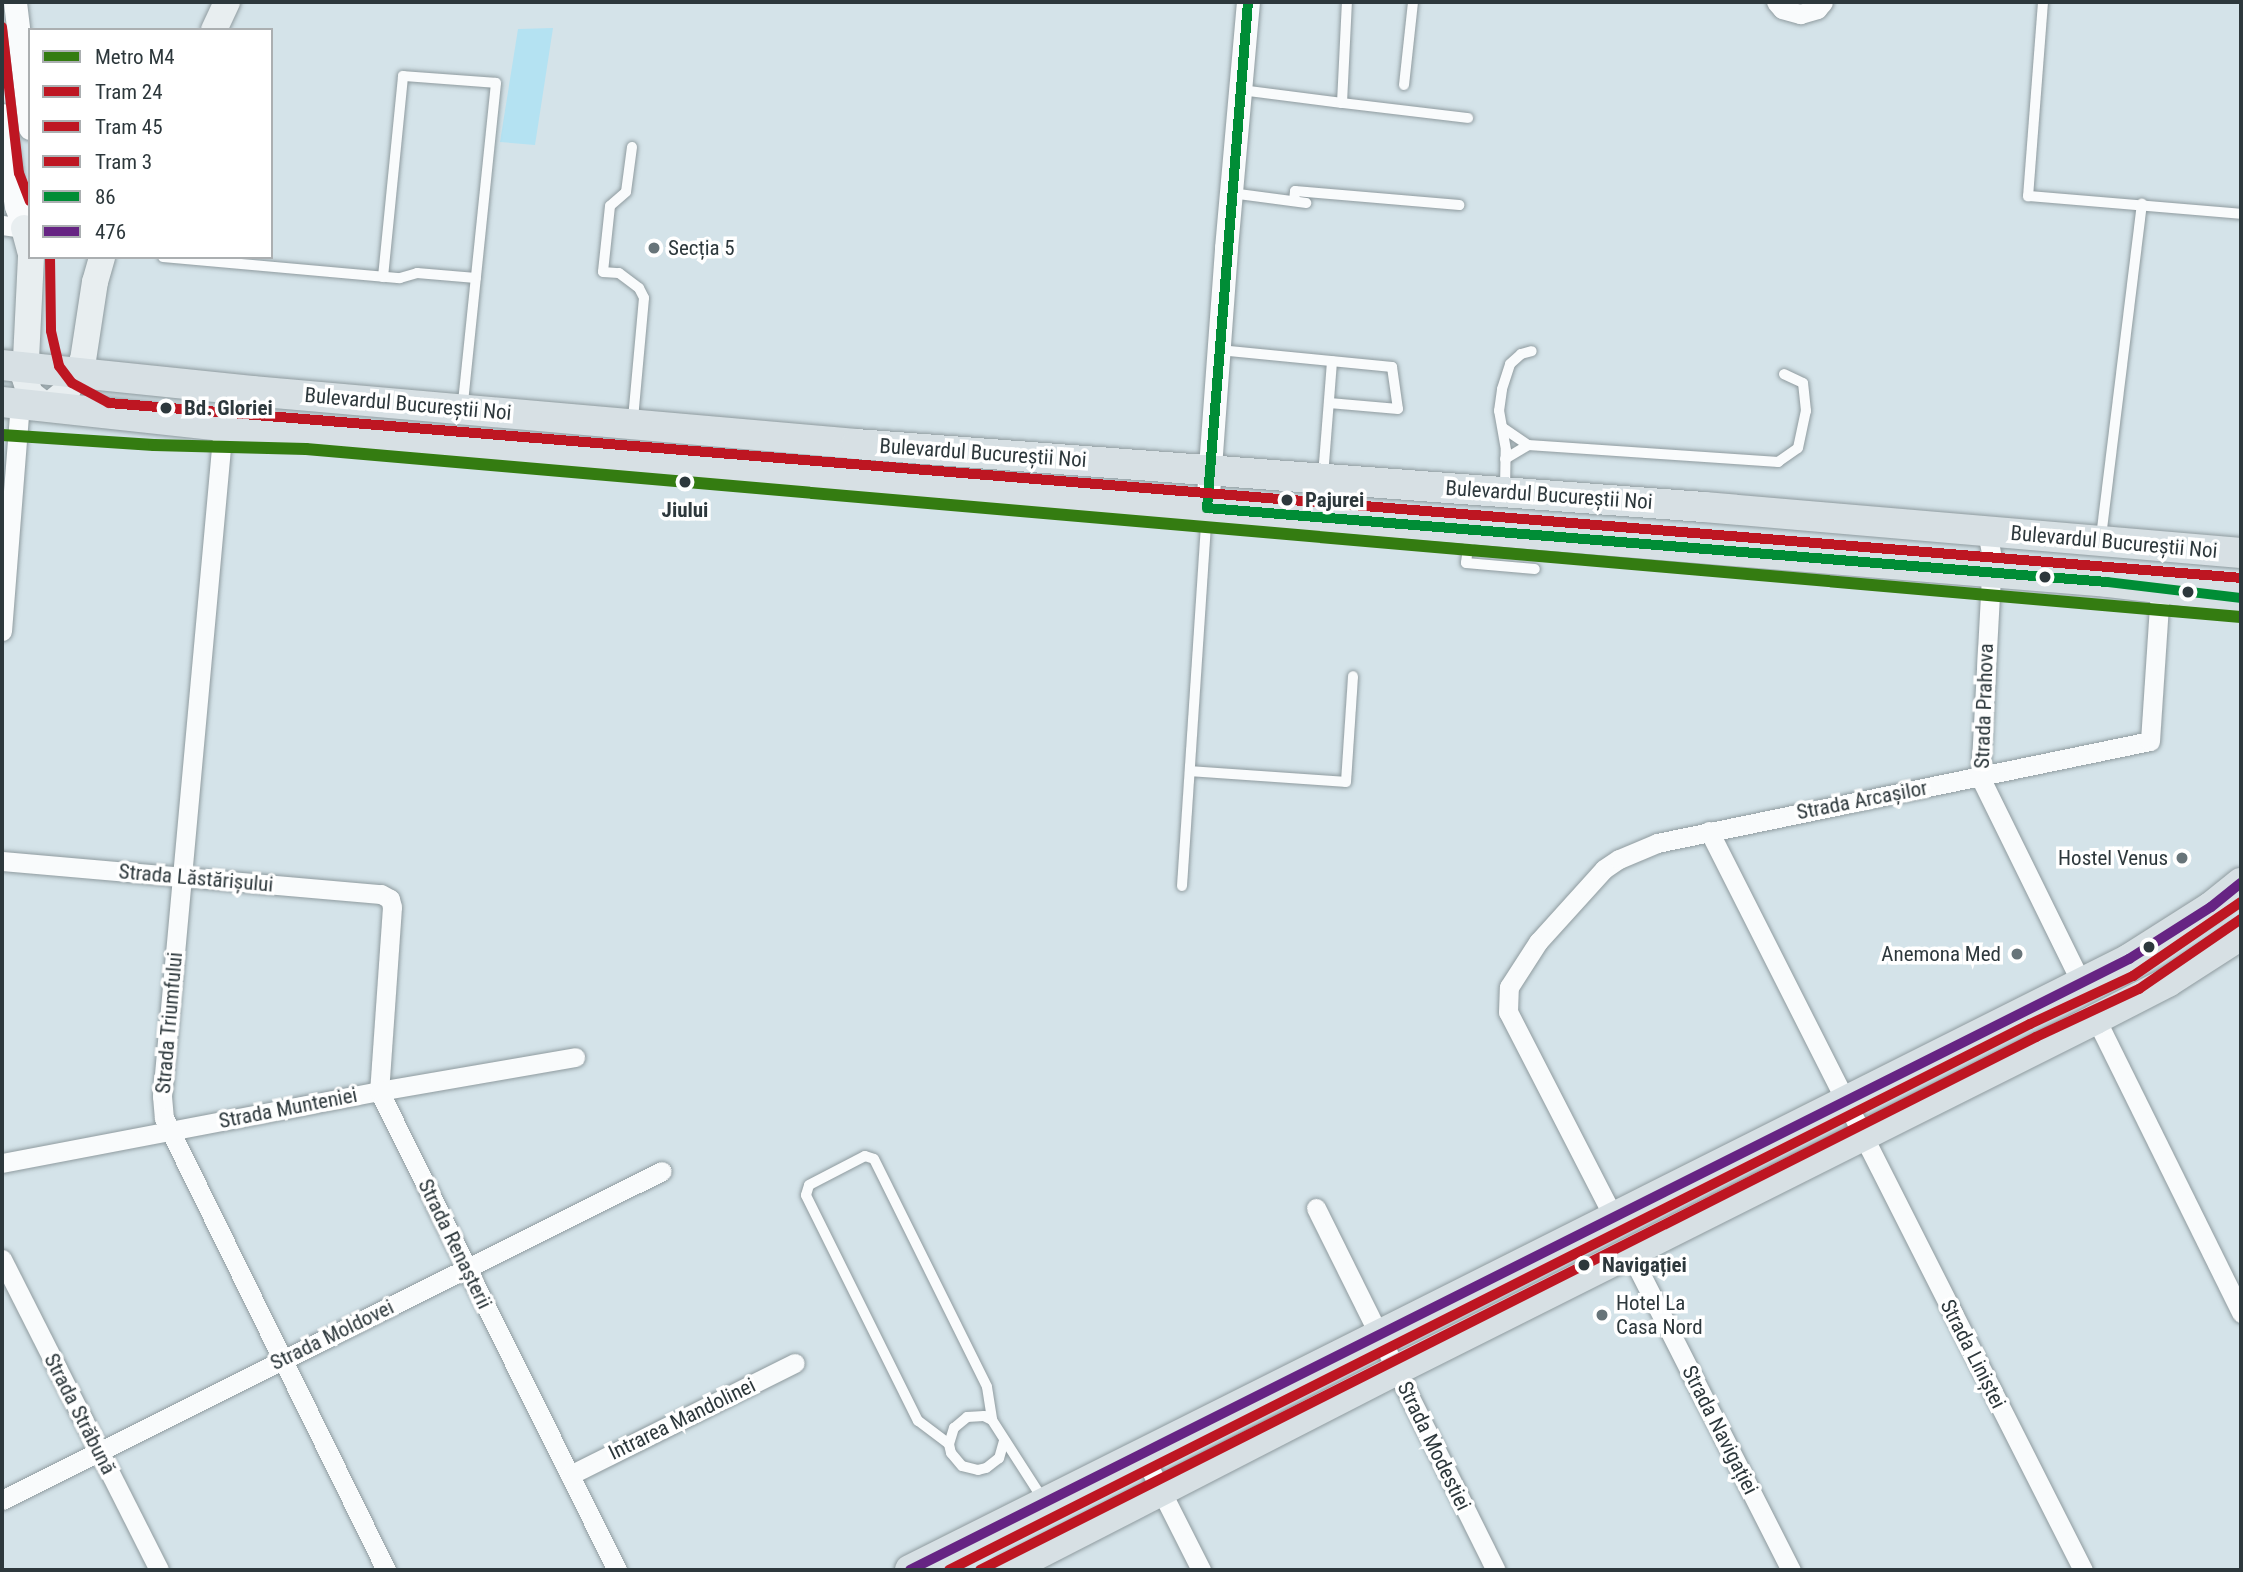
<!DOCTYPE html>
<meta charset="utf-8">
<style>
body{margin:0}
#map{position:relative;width:2243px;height:1572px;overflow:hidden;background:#d4e3e9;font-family:"Roboto Condensed",sans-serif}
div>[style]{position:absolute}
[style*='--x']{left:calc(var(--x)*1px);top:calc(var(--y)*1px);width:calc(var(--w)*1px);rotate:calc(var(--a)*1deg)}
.green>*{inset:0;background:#b4e2f2}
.roads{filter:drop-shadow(0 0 2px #8f9b9f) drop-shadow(0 0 2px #8f9b9f)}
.service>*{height:10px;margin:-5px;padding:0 5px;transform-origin:5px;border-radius:5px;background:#f9fbfc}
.minor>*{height:19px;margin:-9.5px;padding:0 9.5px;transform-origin:9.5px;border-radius:9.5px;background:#f9fbfc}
.tertiary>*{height:23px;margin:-11.5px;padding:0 11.5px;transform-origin:11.5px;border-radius:11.5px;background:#f9fbfc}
.secondary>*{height:26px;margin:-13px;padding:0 13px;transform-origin:13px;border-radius:13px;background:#e8eef0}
.primary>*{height:30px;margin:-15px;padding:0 15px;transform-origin:15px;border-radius:15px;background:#d7e0e4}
.bus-1>*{height:10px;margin:-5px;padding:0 5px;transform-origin:5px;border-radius:5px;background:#008d36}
.bus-2>*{height:10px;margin:-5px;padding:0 5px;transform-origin:5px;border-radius:5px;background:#662483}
.tram-1>*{height:10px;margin:-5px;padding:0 5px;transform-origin:5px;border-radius:5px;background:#be1622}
.tram-2>*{height:10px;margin:-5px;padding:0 5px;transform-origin:5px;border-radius:5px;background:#be1622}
.tram-3>*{height:10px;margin:-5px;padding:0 5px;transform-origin:5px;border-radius:5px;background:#be1622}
.metro-1>*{height:12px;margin:-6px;padding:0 6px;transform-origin:6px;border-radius:6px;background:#347c11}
.dots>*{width:19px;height:19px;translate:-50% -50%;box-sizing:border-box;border:4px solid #fff;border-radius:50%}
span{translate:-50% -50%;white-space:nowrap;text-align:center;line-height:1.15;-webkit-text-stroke:7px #fff;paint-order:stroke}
.poi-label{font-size:21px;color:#2d383c}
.left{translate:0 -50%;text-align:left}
.right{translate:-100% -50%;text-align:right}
.street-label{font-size:21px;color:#2d383c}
.stop-label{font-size:21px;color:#2d383c;font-weight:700}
.frame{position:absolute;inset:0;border:4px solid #2d383c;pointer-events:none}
.legend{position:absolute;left:28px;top:28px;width:245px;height:231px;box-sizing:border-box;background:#fff;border:2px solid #abafb1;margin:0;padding:9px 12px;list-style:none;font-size:21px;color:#2d383c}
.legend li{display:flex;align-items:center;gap:14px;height:35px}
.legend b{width:35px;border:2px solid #abafb1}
</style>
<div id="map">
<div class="green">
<i style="clip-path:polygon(553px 28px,535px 145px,500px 142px,518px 29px)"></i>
</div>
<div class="roads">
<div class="service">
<i style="--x:2043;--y:2;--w:195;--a:94.4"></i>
<i style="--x:2028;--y:196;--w:214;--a:4.8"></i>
<i style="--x:1404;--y:85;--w:83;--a:-83.8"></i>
<i style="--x:1241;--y:90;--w:102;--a:7.3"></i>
<i style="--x:1342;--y:103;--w:101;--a:-87.2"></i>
<i style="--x:1342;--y:103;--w:127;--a:6.8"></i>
<i style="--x:632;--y:147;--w:45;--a:97.6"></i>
<i style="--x:626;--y:192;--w:21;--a:139"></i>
<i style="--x:610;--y:206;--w:66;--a:96.1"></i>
<i style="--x:603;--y:272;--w:16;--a:4"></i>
<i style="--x:619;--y:273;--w:25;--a:37"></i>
<i style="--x:639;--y:288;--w:11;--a:63"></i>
<i style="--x:644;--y:298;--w:122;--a:95.2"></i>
<i style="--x:1231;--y:193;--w:76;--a:7.6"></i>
<i style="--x:1294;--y:201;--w:10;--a:-84"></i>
<i style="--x:1295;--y:191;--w:165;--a:4.9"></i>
<i style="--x:163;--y:257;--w:238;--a:5.1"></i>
<i style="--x:400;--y:278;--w:18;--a:-16"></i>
<i style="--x:417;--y:273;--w:59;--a:4.8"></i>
<i style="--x:383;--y:277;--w:202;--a:-84.3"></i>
<i style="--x:403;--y:76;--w:93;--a:4.3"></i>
<i style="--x:496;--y:83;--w:324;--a:95.9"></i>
<i style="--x:1219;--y:350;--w:174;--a:5.6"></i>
<i style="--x:1392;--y:367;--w:42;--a:81.9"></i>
<i style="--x:1398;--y:409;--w:69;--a:-175"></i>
<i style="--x:1503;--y:428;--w:30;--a:34"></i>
<i style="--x:1505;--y:459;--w:27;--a:-31"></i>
<i style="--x:1528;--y:445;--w:251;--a:3.9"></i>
<i style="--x:1778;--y:462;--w:24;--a:-35"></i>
<i style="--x:1798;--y:448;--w:38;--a:-78"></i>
<i style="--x:1806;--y:411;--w:28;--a:-96"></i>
<i style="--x:1803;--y:383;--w:21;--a:-155"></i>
<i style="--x:1323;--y:476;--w:115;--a:-85.5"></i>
<i style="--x:1505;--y:489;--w:39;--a:-89"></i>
<i style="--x:1506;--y:450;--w:40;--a:-100"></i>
<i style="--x:1499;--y:411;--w:22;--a:-82"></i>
<i style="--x:1502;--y:389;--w:26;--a:-72"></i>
<i style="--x:1510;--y:364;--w:15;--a:-42"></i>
<i style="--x:1521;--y:354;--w:11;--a:-15"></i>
<i style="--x:1470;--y:534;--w:29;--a:98"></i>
<i style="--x:1466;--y:563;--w:69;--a:5"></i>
<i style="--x:2101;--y:537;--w:336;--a:-83"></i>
<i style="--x:1190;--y:771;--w:156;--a:4"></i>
<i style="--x:1346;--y:782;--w:106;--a:-86.2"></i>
<i style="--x:1182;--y:886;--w:378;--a:-86.2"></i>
<i style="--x:1004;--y:1441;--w:18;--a:106"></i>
<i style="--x:999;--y:1458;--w:16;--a:142"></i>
<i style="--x:986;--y:1468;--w:8;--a:166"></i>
<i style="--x:978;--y:1470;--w:16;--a:-166"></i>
<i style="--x:962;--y:1466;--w:17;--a:-130"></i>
<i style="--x:951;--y:1453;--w:9;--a:-103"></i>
<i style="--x:949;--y:1444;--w:17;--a:-73"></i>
<i style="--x:954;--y:1428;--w:17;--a:-40"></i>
<i style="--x:967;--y:1417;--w:17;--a:-3"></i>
<i style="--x:984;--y:1416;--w:9;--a:27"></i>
<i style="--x:992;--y:1420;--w:96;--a:57.3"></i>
<i style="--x:949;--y:1444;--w:39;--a:-143"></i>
<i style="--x:918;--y:1421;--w:252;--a:-116.4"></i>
<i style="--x:806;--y:1195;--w:10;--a:-73"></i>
<i style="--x:809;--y:1185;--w:63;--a:-27.4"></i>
<i style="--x:865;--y:1156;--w:9;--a:18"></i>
<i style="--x:874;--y:1159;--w:254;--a:63.6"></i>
<i style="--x:987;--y:1387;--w:33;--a:81"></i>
</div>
<div class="minor">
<i style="--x:1776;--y:2;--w:9;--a:49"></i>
<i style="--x:1782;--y:9;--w:19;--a:16"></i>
<i style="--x:1800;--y:14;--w:18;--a:-16"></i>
<i style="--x:1817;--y:9;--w:9;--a:-49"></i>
<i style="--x:2;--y:225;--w:22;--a:8"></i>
<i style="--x:223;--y:426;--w:673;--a:95.2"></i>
<i style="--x:162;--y:1096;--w:22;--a:85"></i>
<i style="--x:164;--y:1118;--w:504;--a:63.84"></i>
<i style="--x:1987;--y:532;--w:26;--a:79"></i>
<i style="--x:1992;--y:558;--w:219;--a:93.1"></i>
<i style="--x:1980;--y:777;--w:231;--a:63.8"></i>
<i style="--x:2;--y:631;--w:228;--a:-85.5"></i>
<i style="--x:1709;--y:831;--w:828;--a:63.16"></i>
<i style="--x:2;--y:861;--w:380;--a:5"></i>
<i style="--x:381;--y:894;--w:10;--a:29"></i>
<i style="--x:390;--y:899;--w:8;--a:76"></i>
<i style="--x:392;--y:907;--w:184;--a:94"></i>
<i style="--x:379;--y:1091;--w:535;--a:63.58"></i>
<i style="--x:2096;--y:1019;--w:328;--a:63.7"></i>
<i style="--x:2;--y:1163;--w:384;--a:-10.8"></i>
<i style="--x:379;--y:1091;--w:199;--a:-9.8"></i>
<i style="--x:1316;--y:1208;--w:404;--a:63.6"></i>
<i style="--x:1613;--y:1216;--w:229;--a:-117.2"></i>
<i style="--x:1508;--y:1012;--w:25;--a:-88"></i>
<i style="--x:1509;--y:987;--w:54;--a:-57.2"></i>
<i style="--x:1538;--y:942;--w:98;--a:-47.9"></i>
<i style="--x:1604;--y:869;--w:18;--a:-34"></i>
<i style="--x:1619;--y:859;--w:41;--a:-22.8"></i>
<i style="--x:1657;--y:843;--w:503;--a:-11.69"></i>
<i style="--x:2150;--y:741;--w:152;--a:-86.2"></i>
<i style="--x:1630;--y:1253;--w:356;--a:63.1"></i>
<i style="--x:2;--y:1259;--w:348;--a:63.2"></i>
<i style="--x:1143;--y:1455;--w:129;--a:63.2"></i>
<i style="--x:570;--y:1475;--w:251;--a:-26.5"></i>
<i style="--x:2;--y:1500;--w:737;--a:-26.5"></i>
</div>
<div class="tertiary">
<i style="--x:15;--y:2;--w:127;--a:83.2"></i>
<i style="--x:2;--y:115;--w:92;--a:81.3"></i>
<i style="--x:16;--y:206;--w:23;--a:70"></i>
<i style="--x:1207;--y:508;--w:261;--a:-85.8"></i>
<i style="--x:1226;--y:248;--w:247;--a:-84.9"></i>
</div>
<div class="secondary">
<i style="--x:214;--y:30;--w:31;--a:-65"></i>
<i style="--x:24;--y:228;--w:24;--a:75"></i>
<i style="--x:31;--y:257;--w:121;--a:92.8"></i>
<i style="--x:25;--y:378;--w:17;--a:73"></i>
<i style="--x:30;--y:394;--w:21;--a:37"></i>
<i style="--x:47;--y:407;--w:26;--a:-39"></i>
<i style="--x:67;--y:391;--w:35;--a:-63"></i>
<i style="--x:83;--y:360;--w:79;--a:-81.3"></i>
<i style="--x:95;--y:282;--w:26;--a:-74"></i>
</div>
<div class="primary">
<i style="--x:2;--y:365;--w:251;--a:5.9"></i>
<i style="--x:252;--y:391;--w:606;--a:5.01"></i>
<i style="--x:856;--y:444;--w:850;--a:4.25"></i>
<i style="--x:1704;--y:507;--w:539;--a:4.9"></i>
<i style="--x:2;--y:402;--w:222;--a:6.2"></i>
<i style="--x:223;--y:426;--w:1890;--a:4.73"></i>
<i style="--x:2107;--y:582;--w:135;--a:6.8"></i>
<i style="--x:910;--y:1570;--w:1364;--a:-26.62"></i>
<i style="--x:2129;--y:959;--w:97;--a:-32.4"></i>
<i style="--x:2211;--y:907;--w:38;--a:-39"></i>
<i style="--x:1007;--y:1570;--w:437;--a:-27.2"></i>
<i style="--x:1396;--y:1370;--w:783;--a:-26.63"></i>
<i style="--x:2096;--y:1019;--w:81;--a:-27.2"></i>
<i style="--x:2168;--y:982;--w:87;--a:-32.8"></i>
</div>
</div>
<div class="bus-1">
<i style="--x:1248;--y:2;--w:508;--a:94.63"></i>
<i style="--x:1207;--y:508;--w:903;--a:4.7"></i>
<i style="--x:2107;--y:582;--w:135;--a:6.8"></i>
</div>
<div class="bus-2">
<i style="--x:910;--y:1570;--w:1364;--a:-26.62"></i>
<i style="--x:2129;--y:959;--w:97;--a:-32.4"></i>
<i style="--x:2211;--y:907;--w:38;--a:-39"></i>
</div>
<div class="tram-1">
<i style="--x:2;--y:27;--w:147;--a:83.4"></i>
<i style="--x:19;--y:173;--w:30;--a:69"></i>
<i style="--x:50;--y:257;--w:74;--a:89.2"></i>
<i style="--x:51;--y:331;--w:36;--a:77"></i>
<i style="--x:59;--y:366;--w:21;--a:53"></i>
<i style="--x:72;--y:383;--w:42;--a:28.4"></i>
<i style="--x:109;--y:403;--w:2139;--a:4.69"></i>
</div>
<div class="tram-2">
<i style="--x:949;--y:1570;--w:1211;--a:-26.8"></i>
<i style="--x:2030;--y:1024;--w:114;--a:-25"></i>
<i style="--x:2133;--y:976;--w:131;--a:-34.4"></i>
</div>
<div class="tram-3">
<i style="--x:980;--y:1570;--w:1183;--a:-26.78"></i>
<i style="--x:2036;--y:1037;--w:114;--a:-25"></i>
<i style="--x:2139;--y:989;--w:124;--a:-34.5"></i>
</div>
<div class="metro-1">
<i style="--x:2;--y:435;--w:152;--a:3.8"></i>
<i style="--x:154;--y:445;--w:152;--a:1.5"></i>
<i style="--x:306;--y:449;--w:1942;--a:4.96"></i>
</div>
<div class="dots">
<i style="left:654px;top:248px;background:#677479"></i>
<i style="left:166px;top:408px;background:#2d383c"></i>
<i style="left:685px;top:482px;background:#2d383c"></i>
<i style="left:1287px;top:500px;background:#2d383c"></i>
<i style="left:2045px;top:577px;background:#2d383c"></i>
<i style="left:2188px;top:592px;background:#2d383c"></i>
<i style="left:2182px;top:858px;background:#677479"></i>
<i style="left:2149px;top:947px;background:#2d383c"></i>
<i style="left:2017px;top:954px;background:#677479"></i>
<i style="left:1584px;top:1265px;background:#2d383c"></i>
<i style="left:1602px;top:1315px;background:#677479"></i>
</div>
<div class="poi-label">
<span class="left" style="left:668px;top:248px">Secția 5</span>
<span class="right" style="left:2168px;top:858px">Hostel Venus</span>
<span class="right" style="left:2001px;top:954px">Anemona Med</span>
<span class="left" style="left:1616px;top:1315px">Hotel La<br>Casa Nord</span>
</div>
<div class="street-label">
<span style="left:408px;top:404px;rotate:5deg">Bulevardul Bucureștii Noi</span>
<span style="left:983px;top:453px;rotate:4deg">Bulevardul Bucureștii Noi</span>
<span style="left:1549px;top:495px;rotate:4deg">Bulevardul Bucureștii Noi</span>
<span style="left:2114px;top:542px;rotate:5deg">Bulevardul Bucureștii Noi</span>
<span style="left:1984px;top:706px;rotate:-88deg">Strada Prahova</span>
<span style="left:1862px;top:800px;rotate:-11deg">Strada Arcașilor</span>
<span style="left:196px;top:878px;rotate:5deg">Strada Lăstărișului</span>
<span style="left:169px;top:1023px;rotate:-85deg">Strada Triumfului</span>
<span style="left:288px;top:1108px;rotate:-11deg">Strada Munteniei</span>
<span style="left:455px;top:1244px;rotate:64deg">Strada Renașterii</span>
<span style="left:332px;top:1335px;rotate:-26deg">Strada Moldovei</span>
<span style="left:1973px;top:1354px;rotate:63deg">Strada Liniștei</span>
<span style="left:80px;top:1414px;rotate:63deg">Strada Străbună</span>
<span style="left:682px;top:1419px;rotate:-26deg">Intrarea Mandolinei</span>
<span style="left:1720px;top:1430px;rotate:63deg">Strada Navigației</span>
<span style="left:1434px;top:1446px;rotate:64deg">Strada Modestiei</span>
</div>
<div class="stop-label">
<span class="left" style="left:184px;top:408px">Bd. Gloriei</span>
<span class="left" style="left:1305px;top:500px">Pajurei</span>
<span style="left:685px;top:510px">Jiului</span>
<span class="left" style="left:1602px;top:1265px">Navigației</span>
</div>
<div class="frame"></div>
<ul class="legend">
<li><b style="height:9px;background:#347c11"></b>Metro M4</li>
<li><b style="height:9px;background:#be1622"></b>Tram 24</li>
<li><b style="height:9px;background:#be1622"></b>Tram 45</li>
<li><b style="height:9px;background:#be1622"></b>Tram 3</li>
<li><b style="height:9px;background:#008d36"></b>86</li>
<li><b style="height:9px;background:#662483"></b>476</li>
</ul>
</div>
